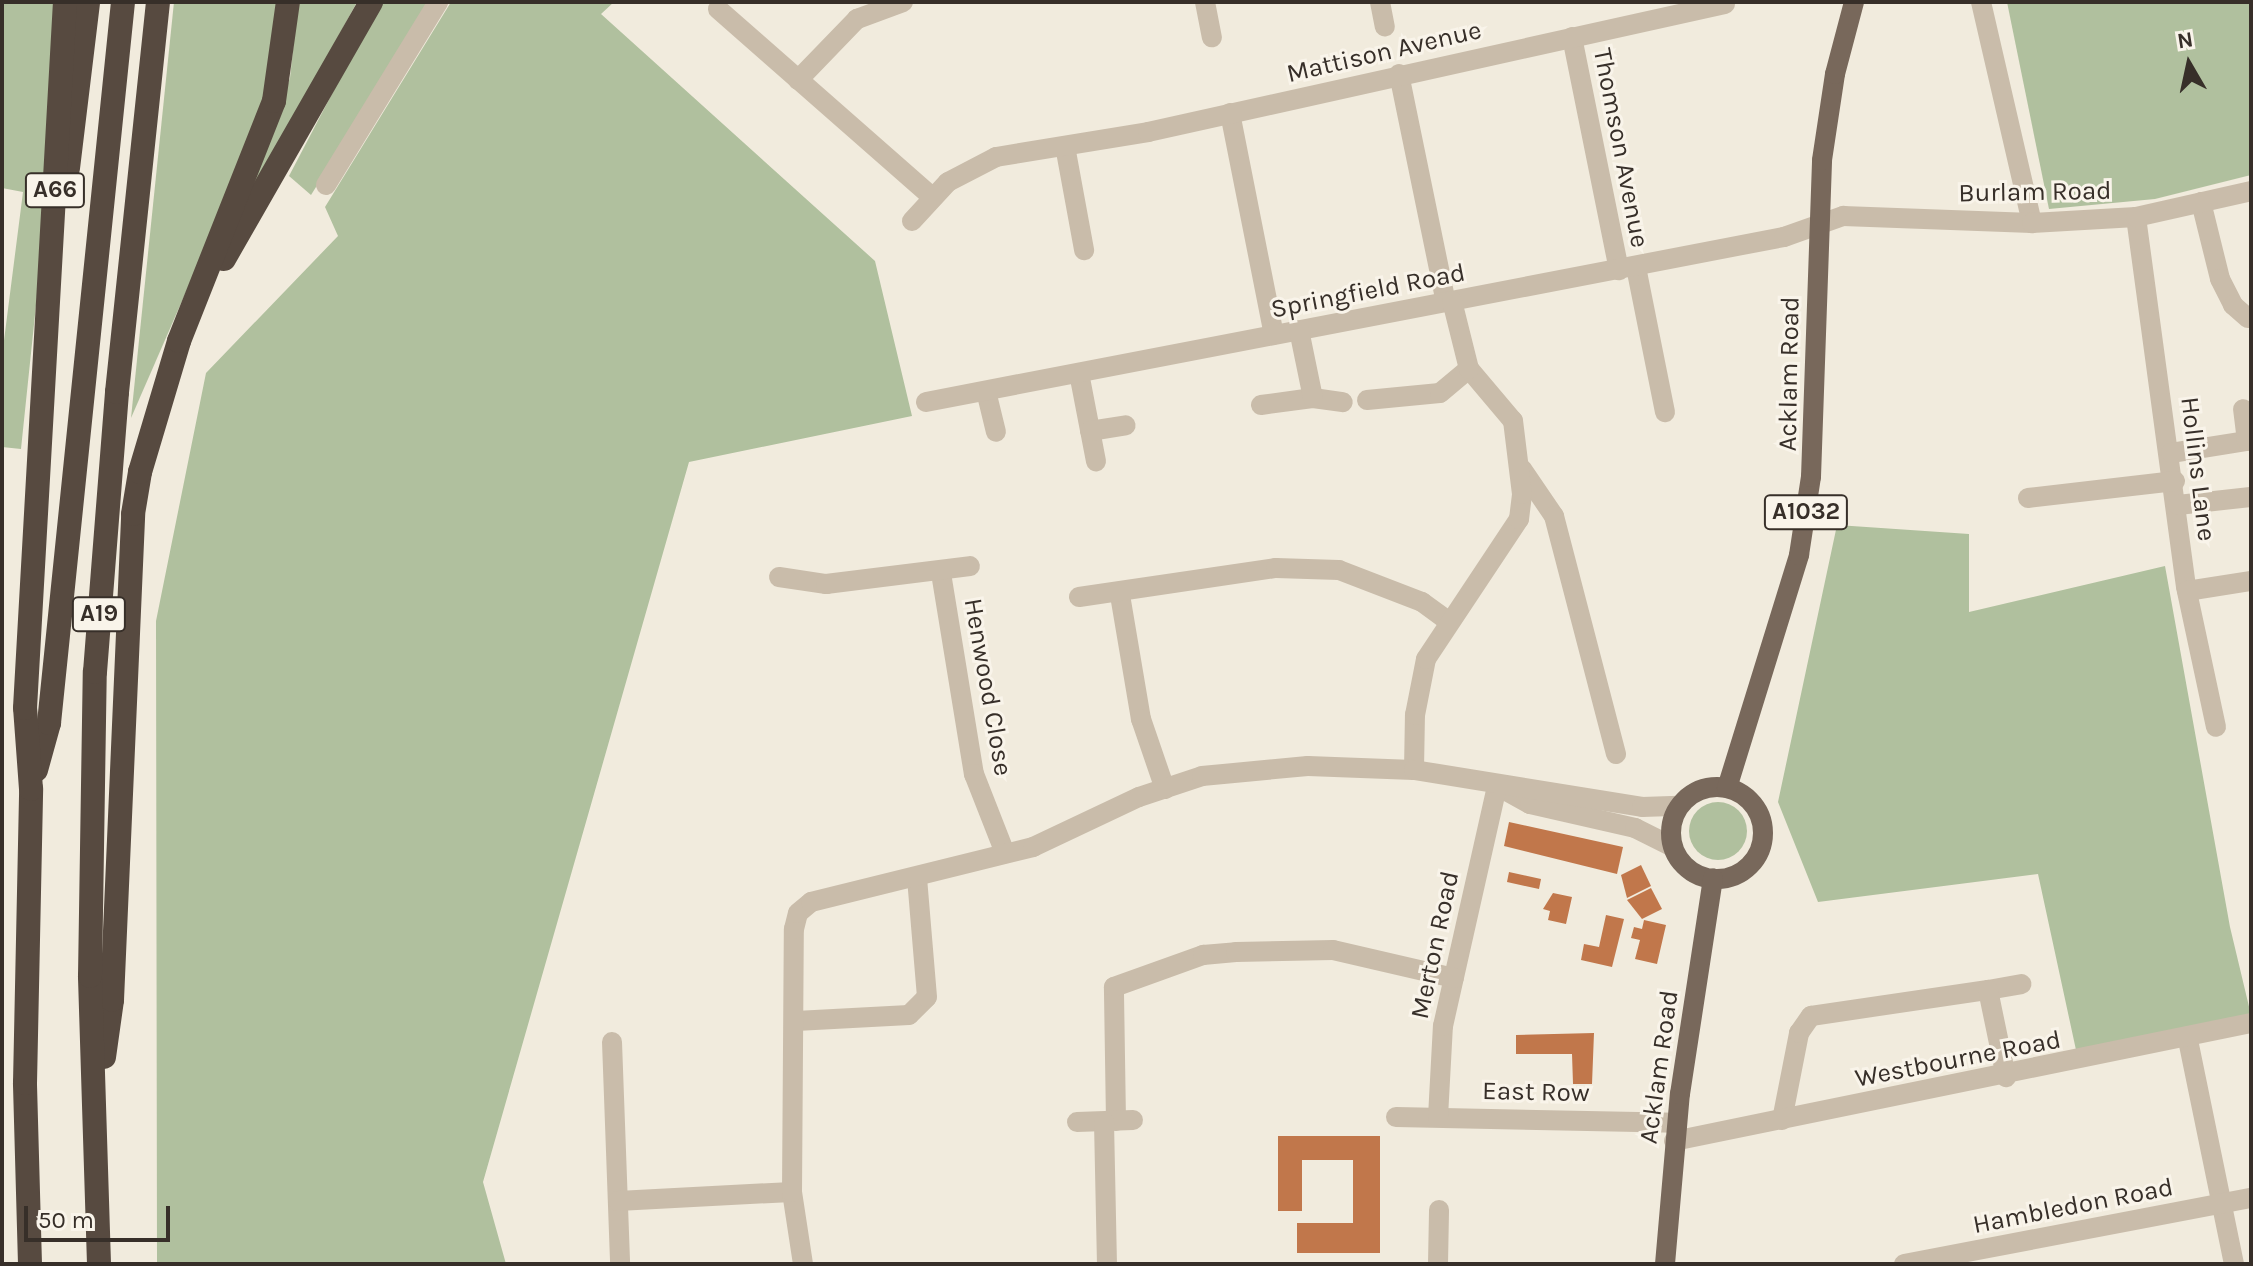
<!DOCTYPE html>
<style>
body{margin:0}
#map{position:relative;width:2253px;height:1266px;overflow:hidden;background:#f1ebdd;font-family:Karla,sans-serif}
div>[style]{position:absolute}
[style*='--x']{left:calc(var(--x)*1px);top:calc(var(--y)*1px);width:calc(var(--w)*1px);rotate:calc(var(--a)*1deg)}
.green>*{inset:0;background:#b0c09e}
.round{border-radius:50%}
.building>*{inset:0;background:#c1774b}
.minor>*{height:20px;margin:-10px;padding:0 10px;transform-origin:10px;border-radius:10px;background:#c9bcaa}
.major>*{height:20px;margin:-10px;padding:0 10px;transform-origin:10px;border-radius:10px;background:#78685b}
.major>.ring{margin:-10px;padding:0;box-sizing:content-box;background:none;border:20px solid #78685b;border-radius:50%}
.highway>*{height:24px;margin:-12px;padding:0 12px;transform-origin:12px;border-radius:12px;background:#574a40}
span{translate:-50% -50%;white-space:nowrap;text-align:center;line-height:1.15;-webkit-text-stroke:6px #f9f4ea;paint-order:stroke}
.shield-label span{padding:2px 6px;background:#f9f4ea;border:2px solid;border-radius:6px;-webkit-text-stroke-width:0}
.shield-label{font-size:24px;color:#372f29;font-weight:700}
.street-label{font-size:26px;color:#372f29}
.frame{position:absolute;inset:0;border:4px solid #372f29;pointer-events:none}
.north{position:absolute;left:2149px;top:24px;width:80px;height:80px;-webkit-text-stroke:6px #f9f4ea;paint-order:stroke;rotate:351deg;font-size:22px;font-weight:700;line-height:32px;text-align:center;color:#372f29}
.north::after{content:'';display:block;margin:auto;width:28px;height:36px;background:#372f29;clip-path:polygon(50% 0,100% 100%,50% 72%,0 100%)}
.scale{position:absolute;left:24px;top:1206px;width:146px;height:36px;box-sizing:border-box;border:4px solid #372f29;border-top:0;padding-left:10px;font-size:24px;line-height:28px;white-space:nowrap;color:#372f29;-webkit-text-stroke:6px #f9f4ea;paint-order:stroke}
</style>
<div id="map">
<div class="green">
<i style="clip-path:polygon(2px 2px,60px 2px,45px 219px,21px 449px,2px 447px,2px 356px,23px 192px,2px 188px)"></i>
<i style="clip-path:polygon(174px 2px,279px 2px,272px 78px,243px 161px,131px 418px)"></i>
<i style="clip-path:polygon(298px 2px,357px 2px,253px 193px,248px 191px,290px 78px)"></i>
<i style="clip-path:polygon(380px 2px,431px 2px,311px 195px,289px 176px)"></i>
<i style="clip-path:polygon(451px 2px,614px 2px,601px 14px,875px 261px,912px 416px,689px 462px,483px 1182px,506px 1264px,157px 1264px,156px 621px,206px 373px,338px 236px,325px 207px)"></i>
<i style="clip-path:polygon(2007px 2px,2251px 2px,2251px 175px,2155px 199px,2049px 209px)"></i>
<i style="clip-path:polygon(1837px 525px,1969px 534px,1969px 612px,2165px 566px,2230px 927px,2251px 1015px,2076px 1050px,2038px 874px,1818px 902px,1778px 802px)"></i>
<i class="round" style="left:1689px;top:802px;width:58px;height:58px"></i>
</div>
<div class="building">
<i style="clip-path:polygon(1509px 822px,1623px 847px,1617px 874px,1504px 846px)"></i>
<i style="clip-path:polygon(1641px 865px,1651px 886px,1627px 898px,1621px 875px)"></i>
<i style="clip-path:polygon(1509px 872px,1541px 879px,1539px 889px,1507px 882px)"></i>
<i style="clip-path:polygon(1651px 888px,1662px 909px,1642px 919px,1627px 900px)"></i>
<i style="clip-path:polygon(1553px 893px,1572px 897px,1566px 924px,1548px 920px,1550px 911px,1543px 909px)"></i>
<i style="clip-path:polygon(1606px 915px,1624px 919px,1612px 967px,1581px 960px,1584px 944px,1599px 947px)"></i>
<i style="clip-path:polygon(1644px 920px,1666px 925px,1657px 964px,1635px 959px,1640px 940px,1631px 938px,1634px 927px,1642px 929px)"></i>
<i style="clip-path:polygon(1594px 1033px,1592px 1084px,1573px 1084px,1572px 1054px,1516px 1054px,1516px 1035px)"></i>
<i style="clip-path:polygon(1278px 1136px,1380px 1136px,1380px 1253px,1297px 1253px,1297px 1223px,1353px 1223px,1353px 1160px,1302px 1160px,1302px 1211px,1278px 1211px)"></i>
</div>
<div class="minor">
<i style="--x:1205;--y:2;--w:36;--a:79"></i>
<i style="--x:1380;--y:2;--w:25;--a:79"></i>
<i style="--x:1981;--y:2;--w:227;--a:77"></i>
<i style="--x:718;--y:9;--w:285;--a:41.3"></i>
<i style="--x:1572;--y:37;--w:238;--a:78.6"></i>
<i style="--x:1399;--y:74;--w:233;--a:78.4"></i>
<i style="--x:798;--y:80;--w:85;--a:-46"></i>
<i style="--x:857;--y:19;--w:49;--a:-20.3"></i>
<i style="--x:1230;--y:113;--w:226;--a:78.8"></i>
<i style="--x:1065;--y:146;--w:106;--a:79.6"></i>
<i style="--x:326;--y:185;--w:215;--a:-58.5"></i>
<i style="--x:2201;--y:202;--w:79;--a:76.1"></i>
<i style="--x:2220;--y:279;--w:29;--a:63"></i>
<i style="--x:2233;--y:305;--w:20;--a:41"></i>
<i style="--x:2136;--y:217;--w:373;--a:82.3"></i>
<i style="--x:2186;--y:587;--w:143;--a:77.9"></i>
<i style="--x:912;--y:221;--w:53;--a:-47.3"></i>
<i style="--x:948;--y:182;--w:54;--a:-27.5"></i>
<i style="--x:996;--y:157;--w:154;--a:-9.3"></i>
<i style="--x:1148;--y:132;--w:591;--a:-12.51"></i>
<i style="--x:1636;--y:267;--w:148;--a:78.7"></i>
<i style="--x:1079;--y:373;--w:90;--a:79.1"></i>
<i style="--x:986;--y:391;--w:42;--a:76.3"></i>
<i style="--x:1313;--y:398;--w:30;--a:8"></i>
<i style="--x:1367;--y:400;--w:73;--a:-5.5"></i>
<i style="--x:1440;--y:393;--w:38;--a:-40"></i>
<i style="--x:926;--y:402;--w:874;--a:-10.89"></i>
<i style="--x:1784;--y:237;--w:63;--a:-19.6"></i>
<i style="--x:1843;--y:216;--w:189;--a:2.1"></i>
<i style="--x:2032;--y:223;--w:104;--a:-3.3"></i>
<i style="--x:2136;--y:217;--w:118;--a:-12.7"></i>
<i style="--x:1261;--y:405;--w:52;--a:-7.7"></i>
<i style="--x:1313;--y:398;--w:69;--a:-101.6"></i>
<i style="--x:1090;--y:431;--w:36;--a:-9"></i>
<i style="--x:2171;--y:453;--w:77;--a:-9"></i>
<i style="--x:2247;--y:441;--w:32;--a:-97"></i>
<i style="--x:1522;--y:469;--w:57;--a:55.8"></i>
<i style="--x:1554;--y:516;--w:246;--a:75.4"></i>
<i style="--x:2028;--y:498;--w:148;--a:-6.6"></i>
<i style="--x:2178;--y:505;--w:73;--a:-6.3"></i>
<i style="--x:941;--y:573;--w:204;--a:80.7"></i>
<i style="--x:974;--y:774;--w:85;--a:68.6"></i>
<i style="--x:779;--y:577;--w:48;--a:8.5"></i>
<i style="--x:826;--y:584;--w:145;--a:-7.1"></i>
<i style="--x:2187;--y:591;--w:65;--a:-8.9"></i>
<i style="--x:1120;--y:595;--w:126;--a:80.4"></i>
<i style="--x:1141;--y:719;--w:74;--a:71.1"></i>
<i style="--x:1079;--y:597;--w:199;--a:-8.4"></i>
<i style="--x:1276;--y:568;--w:63;--a:1.8"></i>
<i style="--x:1339;--y:570;--w:89;--a:21.1"></i>
<i style="--x:1422;--y:602;--w:32;--a:36"></i>
<i style="--x:1414;--y:770;--w:55;--a:-89"></i>
<i style="--x:1415;--y:715;--w:57;--a:-78.9"></i>
<i style="--x:1426;--y:659;--w:168;--a:-56.4"></i>
<i style="--x:1519;--y:519;--w:25;--a:-83"></i>
<i style="--x:1522;--y:494;--w:74;--a:-97"></i>
<i style="--x:1513;--y:421;--w:68;--a:-130.2"></i>
<i style="--x:1469;--y:369;--w:70;--a:-104"></i>
<i style="--x:1501;--y:788;--w:33;--a:29"></i>
<i style="--x:1530;--y:804;--w:108;--a:12.9"></i>
<i style="--x:1635;--y:828;--w:42;--a:26.6"></i>
<i style="--x:1988;--y:990;--w:34;--a:-10"></i>
<i style="--x:796;--y:1021;--w:113;--a:-3"></i>
<i style="--x:909;--y:1015;--w:25;--a:-45"></i>
<i style="--x:927;--y:997;--w:118;--a:-94.8"></i>
<i style="--x:2188;--y:1040;--w:229;--a:78.4"></i>
<i style="--x:612;--y:1042;--w:222;--a:87.9"></i>
<i style="--x:1396;--y:1117;--w:280;--a:1.2"></i>
<i style="--x:1438;--y:1117;--w:91;--a:-86.9"></i>
<i style="--x:1443;--y:1026;--w:246;--a:-77.3"></i>
<i style="--x:1782;--y:1120;--w:89;--a:-78.9"></i>
<i style="--x:1799;--y:1033;--w:21;--a:-55"></i>
<i style="--x:1811;--y:1016;--w:179;--a:-8.4"></i>
<i style="--x:1988;--y:990;--w:89;--a:78.3"></i>
<i style="--x:1116;--y:1121;--w:134;--a:-90.9"></i>
<i style="--x:1114;--y:987;--w:95;--a:-19.8"></i>
<i style="--x:1203;--y:955;--w:33;--a:-5"></i>
<i style="--x:1236;--y:952;--w:97;--a:-1.2"></i>
<i style="--x:1333;--y:950;--w:124;--a:13"></i>
<i style="--x:1077;--y:1122;--w:56;--a:-2"></i>
<i style="--x:1104;--y:1122;--w:142;--a:88.8"></i>
<i style="--x:1674;--y:1141;--w:589;--a:-11.56"></i>
<i style="--x:618;--y:1201;--w:174;--a:-3"></i>
<i style="--x:803;--y:1264;--w:73;--a:-98.7"></i>
<i style="--x:792;--y:1192;--w:263;--a:-89.6"></i>
<i style="--x:794;--y:929;--w:16;--a:-76"></i>
<i style="--x:798;--y:913;--w:17;--a:-40"></i>
<i style="--x:811;--y:902;--w:229;--a:-13.9"></i>
<i style="--x:1033;--y:847;--w:117;--a:-25.3"></i>
<i style="--x:1139;--y:797;--w:66;--a:-18.4"></i>
<i style="--x:1202;--y:776;--w:106;--a:-5.4"></i>
<i style="--x:1308;--y:766;--w:106;--a:2.2"></i>
<i style="--x:1414;--y:770;--w:231;--a:9.2"></i>
<i style="--x:1642;--y:807;--w:37;--a:-2"></i>
<i style="--x:1438;--y:1264;--w:54;--a:-88.9"></i>
<i style="--x:1904;--y:1264;--w:353;--a:-10.8"></i>
</div>
<div class="major">
<i class="ring" style="left:1671px;top:787px;width:72px;height:72px"></i>
<i style="--x:1727;--y:788;--w:244;--a:-72.8"></i>
<i style="--x:1799;--y:555;--w:79;--a:-81.3"></i>
<i style="--x:1811;--y:477;--w:317;--a:-88"></i>
<i style="--x:1822;--y:160;--w:87;--a:-81.4"></i>
<i style="--x:1835;--y:74;--w:74;--a:-75.2"></i>
<i style="--x:1665;--y:1264;--w:171;--a:-85"></i>
<i style="--x:1680;--y:1094;--w:218;--a:-81.3"></i>
</div>
<div class="highway">
<i style="--x:68;--y:168;--w:167;--a:-83.1"></i>
<i style="--x:224;--y:259;--w:296;--a:-60.2"></i>
<i style="--x:36;--y:770;--w:49;--a:-74.5"></i>
<i style="--x:49;--y:723;--w:725;--a:-84.14"></i>
<i style="--x:104;--y:1057;--w:58;--a:-82"></i>
<i style="--x:112;--y:1000;--w:486;--a:-87.5"></i>
<i style="--x:133;--y:514;--w:43;--a:-80.5"></i>
<i style="--x:140;--y:472;--w:137;--a:-73.4"></i>
<i style="--x:179;--y:341;--w:258;--a:-68.4"></i>
<i style="--x:274;--y:101;--w:100;--a:-82"></i>
<i style="--x:30;--y:1264;--w:181;--a:-91.6"></i>
<i style="--x:25;--y:1083;--w:294;--a:-88.8"></i>
<i style="--x:31;--y:789;--w:81;--a:-94.2"></i>
<i style="--x:25;--y:708;--w:707;--a:-86.76"></i>
<i style="--x:99;--y:1264;--w:288;--a:-91.8"></i>
<i style="--x:90;--y:976;--w:304;--a:-89.1"></i>
<i style="--x:95;--y:672;--w:281;--a:-85.5"></i>
<i style="--x:117;--y:392;--w:392;--a:-84"></i>
</div>
<div class="shield-label">
<span style="left:55px;top:190px">A66</span>
<span style="left:1806px;top:512px">A1032</span>
<span style="left:99px;top:614px">A19</span>
</div>
<div class="street-label">
<span style="left:1384px;top:52px;rotate:-13deg">Mattison Avenue</span>
<span style="left:1621px;top:148px;rotate:79deg">Thomson Avenue</span>
<span style="left:2035px;top:192px;rotate:-1deg">Burlam Road</span>
<span style="left:1368px;top:291px;rotate:-11deg">Springfield Road</span>
<span style="left:1789px;top:374px;rotate:-89deg">Acklam Road</span>
<span style="left:2198px;top:469px;rotate:83deg">Hollins Lane</span>
<span style="left:988px;top:687px;rotate:80deg">Henwood Close</span>
<span style="left:1435px;top:945px;rotate:-78deg">Merton Road</span>
<span style="left:1958px;top:1059px;rotate:-11deg">Westbourne Road</span>
<span style="left:1659px;top:1067px;rotate:-82deg">Acklam Road</span>
<span style="left:1536px;top:1092px;rotate:1deg">East Row</span>
<span style="left:2073px;top:1206px;rotate:-11deg">Hambledon Road</span>
</div>
<div class="frame"></div>
<div class="north">N</div>
<div class="scale">50 m</div>
</div>
